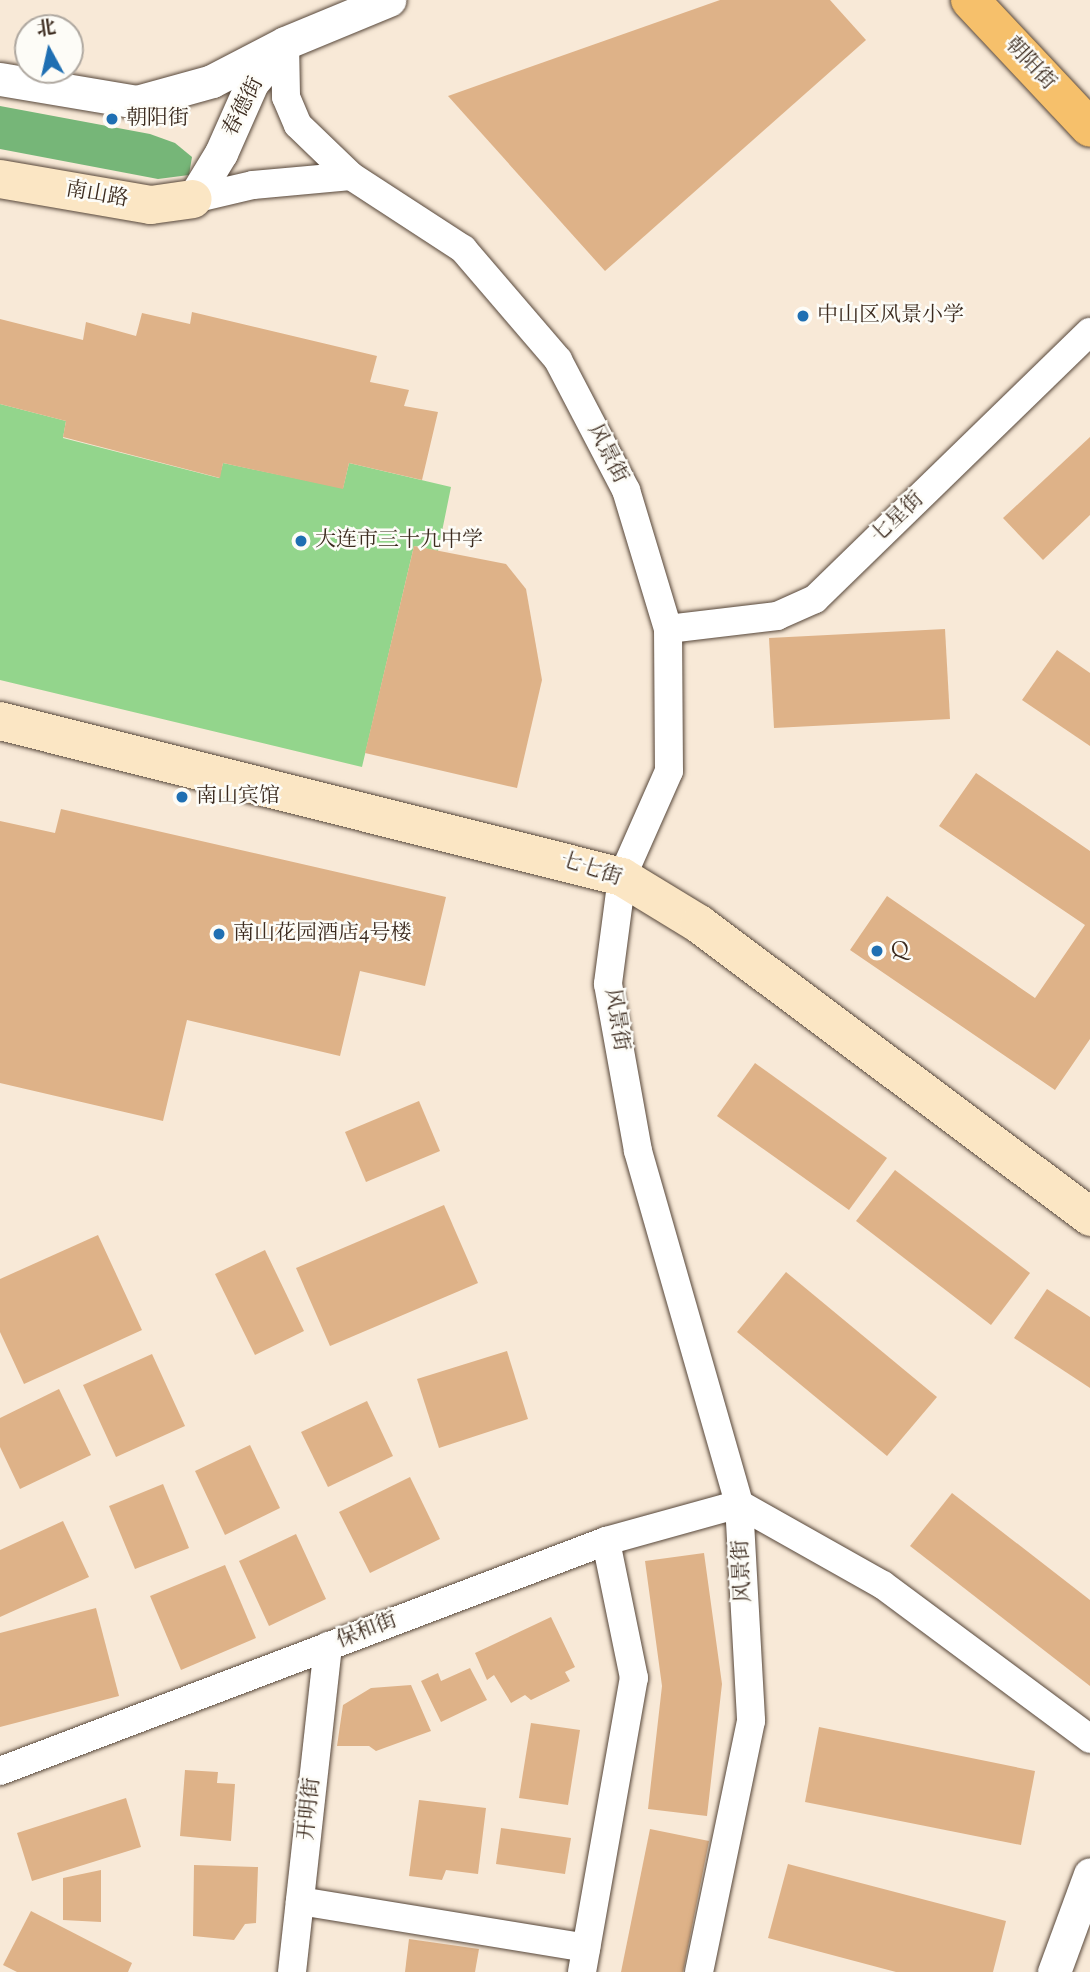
<!DOCTYPE html>
<meta charset="utf-8">
<style>
body{margin:0}
#map{position:relative;width:1090px;height:1972px;overflow:hidden;background:#f8e9d7;font-family:"Sorts Mill Goudy","Noto Serif SC",serif}
div>[style]{position:absolute}
[style*='--x']{left:calc(var(--x)*1px);top:calc(var(--y)*1px);width:calc(var(--w)*1px);rotate:calc(var(--a)*1deg)}
.green>*{inset:0;background:#93d58c}
.forest>*{inset:0;background:#76b678}
.building>*{inset:0;background:#deb288}
.roads{filter:drop-shadow(0 0 2px #57473a) drop-shadow(0 0 2px #57473a)}
.minor>*{height:28px;margin:-14px;padding:0 14px;transform-origin:14px;border-radius:14px;background:#fff}
.tertiary>*{height:33px;margin:-16.5px;padding:0 16.5px;transform-origin:16.5px;border-radius:16.5px;background:#fff}
.secondary>*{height:38px;margin:-19px;padding:0 19px;transform-origin:19px;border-radius:19px;background:#fbe6c4}
.primary>*{height:38px;margin:-19px;padding:0 19px;transform-origin:19px;border-radius:19px;background:#f6c06b}
.dots>*{width:19px;height:19px;translate:-50% -50%;box-sizing:border-box;border:4px solid #fdfcf7;border-radius:50%}
span{translate:-50% -50%;white-space:nowrap;text-align:center;line-height:1.15;-webkit-text-stroke:5px #fdfcf7;paint-order:stroke}
.street-label{font-size:21px;color:#3b2a1e}
.poi-label{font-size:21px;color:#3b2a1e}
.left{translate:0 -50%;text-align:left}
.north{position:absolute;left:14px;top:14px;width:70px;height:70px;box-sizing:border-box;background:#fdfcf7;border:2px solid #afa8a0;border-radius:50%;rotate:352deg;font-size:19px;font-weight:700;line-height:28px;text-align:center;color:#3b2a1e}
.north::after{content:'';display:block;margin:auto;width:24px;height:32px;background:#1f6fb2;clip-path:polygon(50% 0,100% 100%,50% 72%,0 100%)}
</style>
<div id="map">
<div class="green">
<i style="clip-path:polygon(0 404px,66px 421px,63px 438px,219px 478px,223px 463px,343px 488px,349px 463px,451px 487px,438px 551px,414px 546px,362px 767px,0 680px)"></i>
</div>
<div class="forest">
<i style="clip-path:polygon(0 106px,150px 134px,175px 143px,192px 157px,189px 175px,158px 179px,0 149px)"></i>
</div>
<div class="building">
<i style="clip-path:polygon(720px 0,830px 0,866px 40px,605px 271px,448px 96px)"></i>
<i style="clip-path:polygon(192px 312px,377px 356px,370px 382px,409px 390px,404px 406px,438px 412px,422px 480px,349px 463px,343px 489px,223px 463px,220px 478px,63px 437px,66px 421px,0 404px,0 319px,83px 340px,86px 322px,136px 336px,142px 313px,190px 324px)"></i>
<i style="clip-path:polygon(1090px 437px,1090px 515px,1043px 560px,1003px 518px)"></i>
<i style="clip-path:polygon(414px 546px,506px 564px,526px 589px,542px 680px,517px 788px,365px 753px)"></i>
<i style="clip-path:polygon(945px 629px,950px 719px,774px 728px,769px 638px)"></i>
<i style="clip-path:polygon(1057px 650px,1090px 673px,1090px 746px,1022px 700px)"></i>
<i style="clip-path:polygon(976px 773px,1090px 851px,1090px 1039px,1055px 1090px,850px 950px,887px 896px,1035px 998px,1085px 925px,939px 826px)"></i>
<i style="clip-path:polygon(61px 809px,446px 897px,425px 986px,360px 971px,340px 1056px,187px 1020px,163px 1121px,0 1083px,0 821px,55px 833px)"></i>
<i style="clip-path:polygon(755px 1063px,887px 1158px,849px 1210px,717px 1116px)"></i>
<i style="clip-path:polygon(419px 1101px,440px 1151px,366px 1182px,345px 1132px)"></i>
<i style="clip-path:polygon(895px 1170px,1030px 1273px,991px 1325px,856px 1221px)"></i>
<i style="clip-path:polygon(444px 1205px,478px 1283px,330px 1346px,296px 1268px)"></i>
<i style="clip-path:polygon(98px 1235px,142px 1330px,24px 1384px,0 1332px,0 1279px)"></i>
<i style="clip-path:polygon(265px 1250px,304px 1331px,255px 1355px,215px 1274px)"></i>
<i style="clip-path:polygon(786px 1272px,937px 1397px,887px 1456px,737px 1332px)"></i>
<i style="clip-path:polygon(1047px 1289px,1090px 1317px,1090px 1388px,1014px 1338px)"></i>
<i style="clip-path:polygon(507px 1351px,528px 1419px,439px 1448px,417px 1379px)"></i>
<i style="clip-path:polygon(152px 1354px,185px 1426px,116px 1457px,83px 1385px)"></i>
<i style="clip-path:polygon(59px 1389px,91px 1455px,20px 1489px,0 1447px,0 1418px)"></i>
<i style="clip-path:polygon(367px 1401px,393px 1456px,328px 1487px,301px 1432px)"></i>
<i style="clip-path:polygon(250px 1445px,280px 1508px,225px 1535px,195px 1471px)"></i>
<i style="clip-path:polygon(410px 1477px,440px 1539px,370px 1573px,339px 1512px)"></i>
<i style="clip-path:polygon(163px 1484px,189px 1548px,135px 1569px,109px 1506px)"></i>
<i style="clip-path:polygon(952px 1493px,1090px 1600px,1090px 1686px,910px 1546px)"></i>
<i style="clip-path:polygon(63px 1521px,89px 1577px,0 1617px,0 1550px)"></i>
<i style="clip-path:polygon(296px 1534px,326px 1599px,269px 1626px,239px 1561px)"></i>
<i style="clip-path:polygon(704px 1553px,722px 1684px,707px 1816px,648px 1809px,662px 1686px,645px 1561px)"></i>
<i style="clip-path:polygon(225px 1565px,256px 1638px,181px 1670px,150px 1596px)"></i>
<i style="clip-path:polygon(96px 1608px,119px 1696px,0 1727px,0 1633px)"></i>
<i style="clip-path:polygon(551px 1617px,575px 1667px,565px 1672px,570px 1681px,531px 1700px,525px 1695px,511px 1703px,494px 1675px,487px 1680px,475px 1653px)"></i>
<i style="clip-path:polygon(470px 1668px,487px 1700px,441px 1722px,421px 1681px,438px 1673px,441px 1681px)"></i>
<i style="clip-path:polygon(411px 1685px,431px 1731px,376px 1751px,369px 1746px,337px 1746px,343px 1705px,371px 1688px)"></i>
<i style="clip-path:polygon(531px 1723px,580px 1730px,568px 1805px,519px 1798px)"></i>
<i style="clip-path:polygon(819px 1727px,1035px 1771px,1021px 1845px,805px 1802px)"></i>
<i style="clip-path:polygon(185px 1770px,218px 1772px,217px 1783px,235px 1784px,231px 1841px,180px 1836px)"></i>
<i style="clip-path:polygon(126px 1798px,141px 1847px,32px 1881px,17px 1833px)"></i>
<i style="clip-path:polygon(419px 1800px,486px 1808px,478px 1874px,446px 1870px,442px 1880px,409px 1876px)"></i>
<i style="clip-path:polygon(501px 1828px,571px 1838px,565px 1874px,496px 1864px)"></i>
<i style="clip-path:polygon(650px 1829px,709px 1841px,683px 1972px,621px 1972px)"></i>
<i style="clip-path:polygon(788px 1864px,1006px 1921px,993px 1972px,896px 1972px,768px 1938px)"></i>
<i style="clip-path:polygon(194px 1865px,258px 1867px,256px 1923px,245px 1924px,234px 1940px,193px 1936px)"></i>
<i style="clip-path:polygon(101px 1870px,101px 1922px,63px 1920px,63px 1878px)"></i>
<i style="clip-path:polygon(31px 1911px,132px 1963px,128px 1972px,17px 1972px,3px 1965px)"></i>
<i style="clip-path:polygon(409px 1939px,479px 1949px,475px 1972px,405px 1972px)"></i>
</div>
<div class="roads">
<div class="minor">
<i style="--x:285;--y:43;--w:54;--a:88.9"></i>
<i style="--x:286;--y:97;--w:30;--a:67"></i>
<i style="--x:298;--y:125;--w:74;--a:43.9"></i>
<i style="--x:351;--y:176;--w:134;--a:33.1"></i>
<i style="--x:463;--y:249;--w:146;--a:49.4"></i>
<i style="--x:558;--y:360;--w:147;--a:62.4"></i>
<i style="--x:626;--y:490;--w:145;--a:73.2"></i>
<i style="--x:668;--y:629;--w:142;--a:89.6"></i>
<i style="--x:669;--y:771;--w:116;--a:113.9"></i>
<i style="--x:622;--y:877;--w:108;--a:97.5"></i>
<i style="--x:608;--y:984;--w:170;--a:79.8"></i>
<i style="--x:638;--y:1151;--w:367;--a:74"></i>
<i style="--x:739;--y:1504;--w:217;--a:86.8"></i>
<i style="--x:751;--y:1721;--w:256;--a:101.7"></i>
<i style="--x:193;--y:199;--w:62;--a:-13.1"></i>
<i style="--x:253;--y:185;--w:98;--a:-5.2"></i>
<i style="--x:668;--y:629;--w:110;--a:-6.8"></i>
<i style="--x:777;--y:616;--w:42;--a:-24.1"></i>
<i style="--x:815;--y:599;--w:383;--a:-44.2"></i>
<i style="--x:0;--y:1771;--w:648;--a:-20.78"></i>
<i style="--x:606;--y:1541;--w:138;--a:-15.5"></i>
<i style="--x:739;--y:1504;--w:165;--a:29.4"></i>
<i style="--x:883;--y:1585;--w:258;--a:36.6"></i>
<i style="--x:300;--y:1901;--w:290;--a:9.3"></i>
<i style="--x:292;--y:1972;--w:328;--a:-83.7"></i>
<i style="--x:582;--y:1972;--w:299;--a:-80"></i>
<i style="--x:634;--y:1678;--w:140;--a:-101.6"></i>
</div>
<div class="tertiary">
<i style="--x:0;--y:79;--w:139;--a:9.5"></i>
<i style="--x:137;--y:102;--w:78;--a:-15.6"></i>
<i style="--x:212;--y:81;--w:82;--a:-27.5"></i>
<i style="--x:285;--y:43;--w:113;--a:-22.5"></i>
<i style="--x:193;--y:199;--w:54;--a:-58.7"></i>
<i style="--x:221;--y:153;--w:77;--a:-66.1"></i>
<i style="--x:252;--y:83;--w:39;--a:-50"></i>
<i style="--x:1054;--y:1972;--w:104;--a:-69.8"></i>
</div>
<div class="secondary">
<i style="--x:0;--y:179;--w:153;--a:9.8"></i>
<i style="--x:151;--y:205;--w:42;--a:-8.1"></i>
<i style="--x:0;--y:721;--w:641;--a:14.08"></i>
<i style="--x:622;--y:877;--w:90;--a:31.4"></i>
<i style="--x:699;--y:924;--w:489;--a:36.8"></i>
</div>
<div class="primary">
<i style="--x:970;--y:0;--w:175;--a:46.8"></i>
</div>
</div>
<div class="dots">
<i style="left:112px;top:119px;background:#1f6fb2"></i>
<i style="left:803px;top:316px;background:#1f6fb2"></i>
<i style="left:301px;top:541px;background:#1f6fb2"></i>
<i style="left:182px;top:797px;background:#1f6fb2"></i>
<i style="left:219px;top:934px;background:#1f6fb2"></i>
<i style="left:877px;top:951px;background:#1f6fb2"></i>
</div>
<div class="street-label">
<span style="left:1030px;top:64px;rotate:47deg">朝阳街</span>
<span style="left:244px;top:107px;rotate:-63deg">春德街</span>
<span style="left:97px;top:195px;rotate:10deg">南山路</span>
<span style="left:607px;top:454px;rotate:63deg">风景街</span>
<span style="left:898px;top:518px;rotate:-44deg">七星街</span>
<span style="left:591px;top:870px;rotate:18deg">七七街</span>
<span style="left:616px;top:1020px;rotate:81deg">风景街</span>
<span style="left:743px;top:1571px;rotate:-93deg">风景街</span>
<span style="left:367px;top:1631px;rotate:-21deg">保和街</span>
<span style="left:310px;top:1809px;rotate:-84deg">开明街</span>
</div>
<div class="poi-label">
<span class="left" style="left:126px;top:119px">朝阳街</span>
<span class="left" style="left:817px;top:316px">中山区风景小学</span>
<span class="left" style="left:315px;top:541px">大连市三十九中学</span>
<span class="left" style="left:196px;top:797px">南山宾馆</span>
<span class="left" style="left:233px;top:934px">南山花园酒店4号楼</span>
<span class="left" style="left:891px;top:951px">Q</span>
</div>
<div class="north">北</div>
</div>
